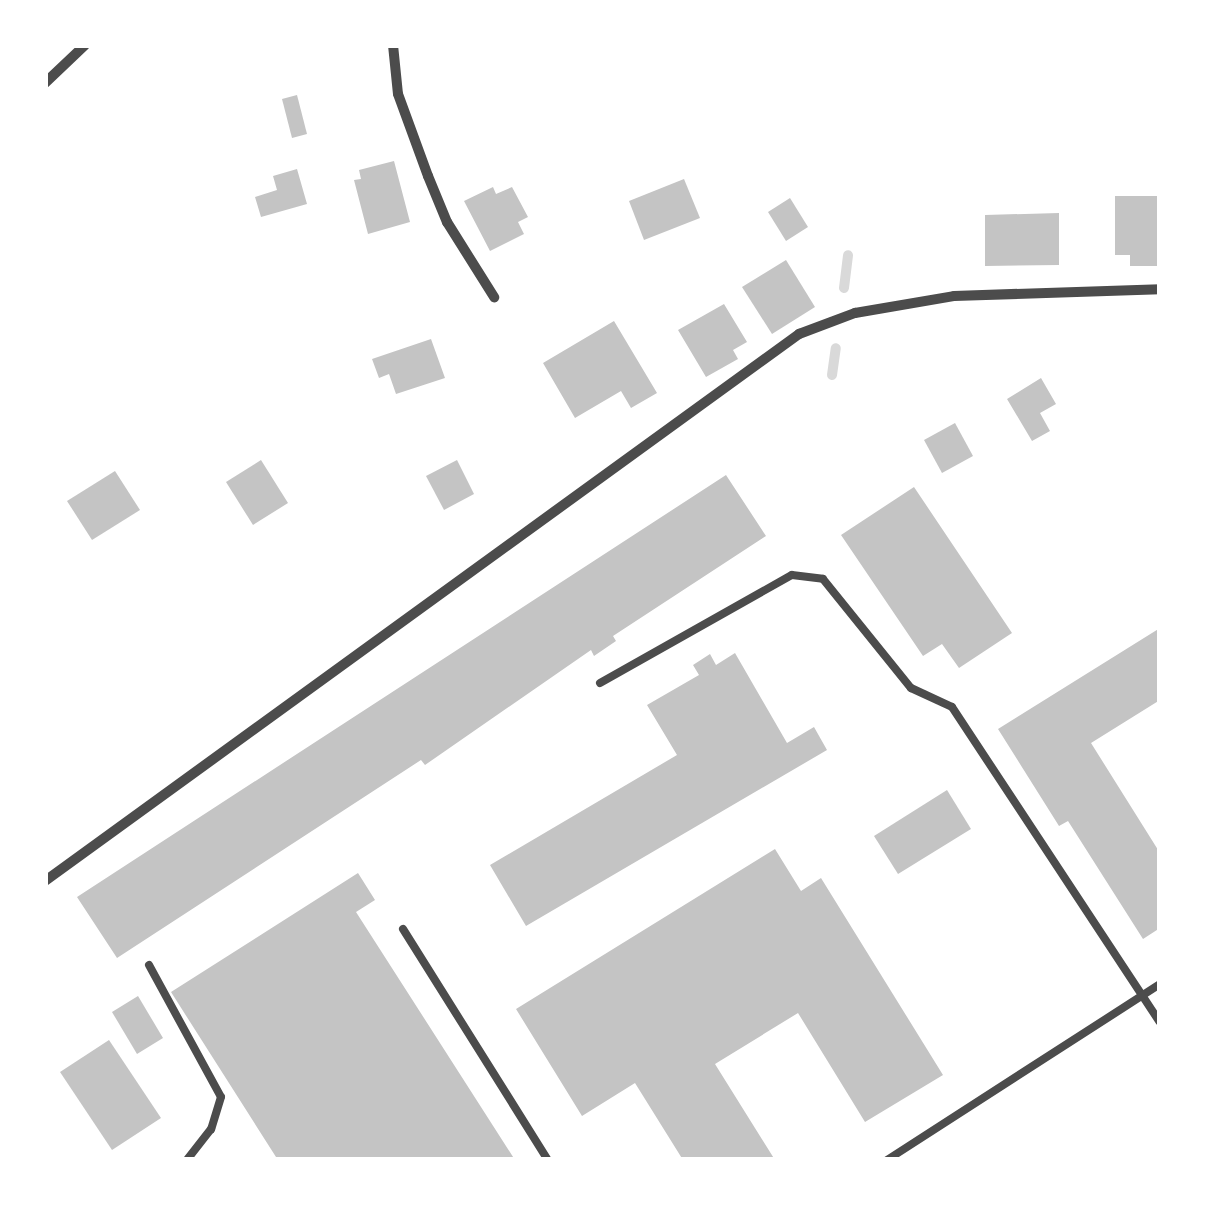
<!DOCTYPE html>
<style>
body{margin:0}
#map{position:relative;width:1205px;height:1205px;overflow:hidden;background:#fff;font-family:Commissioner,sans-serif}
div>[style]{position:absolute}
[style*='--x']{left:calc(var(--x)*1px);top:calc(var(--y)*1px);width:calc(var(--w)*1px);rotate:calc(var(--a)*1deg)}
.stream>*{height:10px;margin:-5px;padding:0 5px;transform-origin:5px;border-radius:5px;background:#d9d9d9}
.building>*{inset:0;background:#c4c4c4}
.service>*{height:8px;margin:-4px;padding:0 4px;transform-origin:4px;border-radius:4px;background:#4c4c4c}
.minor>*{height:10px;margin:-5px;padding:0 5px;transform-origin:5px;border-radius:5px;background:#4c4c4c}
span{translate:-50% -50%;white-space:nowrap;text-align:center;line-height:1.15;-webkit-text-stroke:10px #fff;paint-order:stroke}
.frame{position:absolute;inset:0;border:48px solid #fff;pointer-events:none}
</style>
<div id="map">
<div class="stream">
<i style="--x:844;--y:288;--w:33;--a:-83"></i>
<i style="--x:832;--y:375;--w:27;--a:-82"></i>
</div>
<div class="building">
<i style="clip-path:polygon(297px 95px,307px 134px,292px 138px,282px 99px)"></i>
<i style="clip-path:polygon(394px 161px,410px 222px,368px 234px,354px 180px,361px 179px,359px 170px)"></i>
<i style="clip-path:polygon(297px 169px,307px 204px,261px 217px,255px 197px,277px 190px,273px 176px)"></i>
<i style="clip-path:polygon(684px 179px,700px 218px,644px 240px,629px 201px)"></i>
<i style="clip-path:polygon(493px 187px,496px 194px,512px 187px,528px 217px,518px 222px,524px 234px,490px 251px,464px 201px)"></i>
<i style="clip-path:polygon(1115px 196px,1160px 196px,1160px 266px,1130px 266px,1130px 255px,1115px 255px)"></i>
<i style="clip-path:polygon(790px 198px,808px 227px,786px 241px,768px 212px)"></i>
<i style="clip-path:polygon(1059px 213px,1059px 265px,985px 266px,985px 215px)"></i>
<i style="clip-path:polygon(786px 260px,815px 307px,772px 334px,742px 287px)"></i>
<i style="clip-path:polygon(724px 304px,747px 342px,733px 350px,738px 359px,706px 377px,678px 330px)"></i>
<i style="clip-path:polygon(614px 321px,657px 393px,631px 408px,621px 391px,575px 418px,543px 363px)"></i>
<i style="clip-path:polygon(431px 339px,445px 378px,396px 394px,389px 374px,379px 378px,372px 359px)"></i>
<i style="clip-path:polygon(1041px 378px,1056px 404px,1040px 413px,1050px 431px,1032px 441px,1007px 399px)"></i>
<i style="clip-path:polygon(955px 423px,973px 456px,942px 473px,924px 440px)"></i>
<i style="clip-path:polygon(261px 460px,288px 503px,253px 525px,226px 482px)"></i>
<i style="clip-path:polygon(457px 460px,474px 494px,444px 510px,426px 476px)"></i>
<i style="clip-path:polygon(115px 471px,140px 510px,92px 540px,67px 501px)"></i>
<i style="clip-path:polygon(726px 475px,766px 536px,613px 636px,616px 641px,594px 656px,591px 650px,425px 765px,421px 760px,117px 958px,77px 897px)"></i>
<i style="clip-path:polygon(914px 487px,1012px 633px,959px 668px,942px 644px,923px 656px,841px 535px)"></i>
<i style="clip-path:polygon(1160px 628px,1160px 700px,1091px 743px,1160px 853px,1160px 928px,1143px 939px,1068px 821px,1059px 826px,998px 729px)"></i>
<i style="clip-path:polygon(735px 653px,787px 743px,814px 727px,827px 750px,526px 926px,490px 865px,677px 755px,647px 705px,699px 675px,693px 665px,710px 654px,716px 665px)"></i>
<i style="clip-path:polygon(947px 790px,971px 829px,898px 874px,874px 836px)"></i>
<i style="clip-path:polygon(775px 849px,801px 891px,821px 878px,943px 1075px,865px 1122px,798px 1013px,715px 1064px,775px 1160px,683px 1160px,635px 1083px,582px 1116px,516px 1009px)"></i>
<i style="clip-path:polygon(358px 873px,375px 900px,356px 912px,515px 1160px,271px 1160px,276px 1157px,171px 992px)"></i>
<i style="clip-path:polygon(138px 996px,163px 1038px,137px 1054px,112px 1012px)"></i>
<i style="clip-path:polygon(109px 1040px,161px 1118px,112px 1150px,60px 1072px)"></i>
</div>
<div class="service">
<i style="--x:600;--y:683;--w:220;--a:-29.4"></i>
<i style="--x:792;--y:575;--w:31;--a:7"></i>
<i style="--x:823;--y:579;--w:140;--a:51.1"></i>
<i style="--x:911;--y:688;--w:45;--a:24.9"></i>
<i style="--x:952;--y:707;--w:377;--a:56.6"></i>
<i style="--x:403;--y:929;--w:273;--a:57.9"></i>
<i style="--x:149;--y:965;--w:150;--a:61.4"></i>
<i style="--x:221;--y:1097;--w:34;--a:107"></i>
<i style="--x:211;--y:1129;--w:39;--a:128"></i>
<i style="--x:887;--y:1160;--w:325;--a:-32.8"></i>
</div>
<div class="minor">
<i style="--x:393;--y:45;--w:49;--a:84.2"></i>
<i style="--x:398;--y:94;--w:87;--a:69.9"></i>
<i style="--x:428;--y:176;--w:50;--a:67.6"></i>
<i style="--x:447;--y:222;--w:89;--a:57.9"></i>
<i style="--x:45;--y:83;--w:55;--a:-43.5"></i>
<i style="--x:45;--y:881;--w:932;--a:-35.96"></i>
<i style="--x:799;--y:334;--w:60;--a:-20.6"></i>
<i style="--x:855;--y:313;--w:100;--a:-9.7"></i>
<i style="--x:954;--y:296;--w:206;--a:-1.9"></i>
</div>
<div class="frame"></div>
</div>
